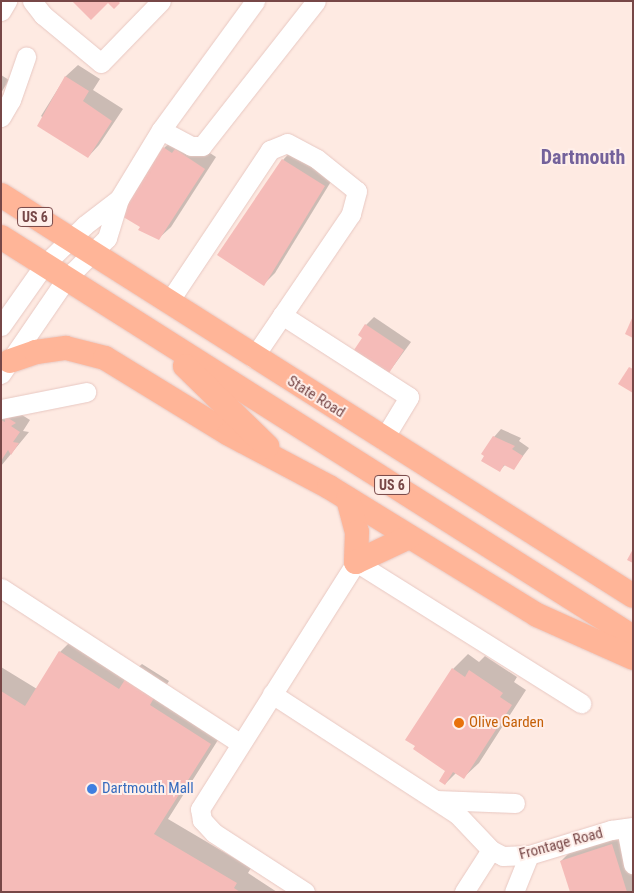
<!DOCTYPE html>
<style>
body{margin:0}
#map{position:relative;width:634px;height:893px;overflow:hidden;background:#feeae2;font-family:"Roboto Condensed",sans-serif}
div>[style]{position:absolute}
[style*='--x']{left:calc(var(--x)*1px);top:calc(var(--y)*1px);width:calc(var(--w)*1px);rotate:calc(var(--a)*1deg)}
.shadow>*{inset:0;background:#0003}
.building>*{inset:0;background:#f5bbb8}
.roads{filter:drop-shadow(0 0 1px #e8c8c2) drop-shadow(0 0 1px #e8c8c2)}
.minor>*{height:19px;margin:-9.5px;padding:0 9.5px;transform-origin:9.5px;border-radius:9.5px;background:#fff}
.major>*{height:24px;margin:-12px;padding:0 12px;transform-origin:12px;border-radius:12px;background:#ffb598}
.dots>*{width:14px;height:14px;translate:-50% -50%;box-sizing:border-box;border:2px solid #ffefea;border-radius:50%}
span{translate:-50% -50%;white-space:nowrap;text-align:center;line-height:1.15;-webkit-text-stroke:4px #ffefea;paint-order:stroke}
.shield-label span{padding:1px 4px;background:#ffefea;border:1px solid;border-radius:4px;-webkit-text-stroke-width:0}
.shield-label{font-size:14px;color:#774747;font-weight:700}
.street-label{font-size:15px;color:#774747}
.food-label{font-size:15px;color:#c56008}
.left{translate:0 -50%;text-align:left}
.shop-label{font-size:15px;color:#366cbe}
.district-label{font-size:20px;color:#74629b;font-weight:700}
.frame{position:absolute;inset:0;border:2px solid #774747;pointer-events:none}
</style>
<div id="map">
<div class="shadow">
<i style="clip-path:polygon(78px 65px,100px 79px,93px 90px,123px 109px,99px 145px,88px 157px,41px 116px,66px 76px)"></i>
<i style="clip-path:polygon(1px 75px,9px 80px,1px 93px)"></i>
<i style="clip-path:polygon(176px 137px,187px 138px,216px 157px,171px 227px,159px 238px,164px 148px)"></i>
<i style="clip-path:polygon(294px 148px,335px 175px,275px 273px,264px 284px,283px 160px)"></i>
<i style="clip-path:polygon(374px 317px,411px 342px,389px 372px,364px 338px,366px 325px)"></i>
<i style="clip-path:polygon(26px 411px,22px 415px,30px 420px,23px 431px,29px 432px,1px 466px,1px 413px)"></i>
<i style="clip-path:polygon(501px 429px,521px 438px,519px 441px,529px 448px,513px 469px,506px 464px,499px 471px,494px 437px)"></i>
<i style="clip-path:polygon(75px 637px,132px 673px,142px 664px,169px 681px,164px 689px,225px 729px,168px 819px,251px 868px,248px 873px,277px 892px,1px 892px,1px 667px,37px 689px,60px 652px)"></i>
<i style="clip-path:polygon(468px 654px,479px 662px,485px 656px,517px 677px,514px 682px,526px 690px,479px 763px,464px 777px,456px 773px,445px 784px,453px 669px)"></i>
<i style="clip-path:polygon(627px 830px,633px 848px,633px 892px,571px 892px,561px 861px,576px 846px)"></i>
</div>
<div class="building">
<i style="clip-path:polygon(72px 1px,118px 1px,120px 3px,114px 9px,108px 3px,91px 20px)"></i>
<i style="clip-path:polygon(65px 76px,89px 91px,83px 101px,112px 121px,88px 158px,37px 126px)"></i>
<i style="clip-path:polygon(163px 147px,172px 153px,175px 149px,205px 169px,159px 240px,138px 230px,140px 227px,120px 215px)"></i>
<i style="clip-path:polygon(282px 159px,325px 186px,264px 286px,217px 255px)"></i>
<i style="clip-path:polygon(633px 316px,633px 338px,625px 334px)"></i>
<i style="clip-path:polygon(365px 324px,404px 350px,389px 373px,354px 350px,362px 338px,358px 335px)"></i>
<i style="clip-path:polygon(629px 367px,633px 369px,633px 393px,618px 384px)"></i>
<i style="clip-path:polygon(5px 416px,16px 423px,11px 426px,20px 432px,13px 442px,19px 443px,11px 455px,8px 450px,1px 461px,1px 420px,5px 422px)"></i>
<i style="clip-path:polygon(493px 436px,515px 446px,512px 449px,523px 456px,514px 470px,504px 465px,500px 472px,481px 461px,484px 456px,481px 454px)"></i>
<i style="clip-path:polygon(633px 549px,633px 563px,627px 560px)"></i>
<i style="clip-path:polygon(59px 651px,119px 689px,126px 678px,155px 696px,150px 705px,211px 744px,154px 834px,237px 883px,234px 888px,240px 892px,1px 892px,1px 691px,25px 706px)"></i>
<i style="clip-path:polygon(452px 668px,465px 677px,469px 670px,503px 693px,500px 697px,512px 705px,464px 779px,453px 772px,445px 785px,439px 781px,445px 771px,413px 749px,415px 746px,405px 740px)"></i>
<i style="clip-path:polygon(612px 844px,627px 892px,570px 892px,560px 861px)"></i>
</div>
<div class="roads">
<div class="minor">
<i style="--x:32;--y:1;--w:18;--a:52"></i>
<i style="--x:43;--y:15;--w:75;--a:39.6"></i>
<i style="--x:101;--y:63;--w:86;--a:-45.9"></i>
<i style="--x:1;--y:11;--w:12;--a:-59"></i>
<i style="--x:1;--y:117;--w:20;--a:-60"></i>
<i style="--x:11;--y:100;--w:46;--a:-70.8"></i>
<i style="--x:161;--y:130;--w:34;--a:28"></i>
<i style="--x:191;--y:146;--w:11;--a:0"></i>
<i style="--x:202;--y:146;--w:184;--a:-51.8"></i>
<i style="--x:168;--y:303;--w:184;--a:-56.3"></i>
<i style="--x:270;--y:150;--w:18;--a:-22"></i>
<i style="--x:287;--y:143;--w:34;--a:28"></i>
<i style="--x:317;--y:159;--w:51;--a:38.7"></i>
<i style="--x:357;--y:191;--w:24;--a:105"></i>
<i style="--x:351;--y:214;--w:174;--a:124.2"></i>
<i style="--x:282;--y:315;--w:151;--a:32.8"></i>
<i style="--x:409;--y:397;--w:50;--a:121.2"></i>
<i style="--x:1;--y:326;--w:75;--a:-54.8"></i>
<i style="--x:44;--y:265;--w:57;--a:-44.3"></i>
<i style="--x:85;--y:225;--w:43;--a:-37.4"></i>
<i style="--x:119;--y:199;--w:81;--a:-58.7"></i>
<i style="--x:161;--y:130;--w:160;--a:-53.9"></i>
<i style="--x:1;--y:374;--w:115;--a:-55.6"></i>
<i style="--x:66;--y:279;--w:58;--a:-45"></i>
<i style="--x:107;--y:238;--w:41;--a:-72.9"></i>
<i style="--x:1;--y:409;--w:87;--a:-11.3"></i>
<i style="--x:1;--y:588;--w:285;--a:33"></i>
<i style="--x:272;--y:694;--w:221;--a:33"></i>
<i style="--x:457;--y:814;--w:50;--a:46.6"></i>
<i style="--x:491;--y:850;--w:13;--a:27"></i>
<i style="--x:503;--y:856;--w:26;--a:-2"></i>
<i style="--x:529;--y:855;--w:86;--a:-17"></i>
<i style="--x:611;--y:830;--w:22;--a:-8"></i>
<i style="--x:436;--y:800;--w:79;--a:2.2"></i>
<i style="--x:626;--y:828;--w:37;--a:79"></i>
<i style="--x:305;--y:892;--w:108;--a:-147"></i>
<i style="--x:214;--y:833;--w:18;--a:-133"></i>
<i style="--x:202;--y:820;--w:11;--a:-100"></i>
<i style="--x:200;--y:809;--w:292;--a:-57.7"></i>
<i style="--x:356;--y:562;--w:266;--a:32.1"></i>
<i style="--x:464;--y:892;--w:50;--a:-57.3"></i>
<i style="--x:514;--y:892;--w:40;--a:-68"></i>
</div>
<div class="major">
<i style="--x:1;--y:195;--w:748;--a:32.39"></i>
<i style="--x:1;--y:237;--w:748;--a:32.33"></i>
<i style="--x:10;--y:361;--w:28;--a:-19"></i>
<i style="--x:36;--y:352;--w:30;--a:-8"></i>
<i style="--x:66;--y:348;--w:40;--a:14.4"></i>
<i style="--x:105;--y:358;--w:145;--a:31.5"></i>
<i style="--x:229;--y:434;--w:113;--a:27.9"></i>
<i style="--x:329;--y:487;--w:244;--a:31.6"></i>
<i style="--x:537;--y:615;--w:105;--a:24.1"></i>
<i style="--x:185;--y:366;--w:115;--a:44.3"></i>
<i style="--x:348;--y:499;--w:34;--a:75"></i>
<i style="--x:357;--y:532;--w:30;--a:92"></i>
<i style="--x:356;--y:562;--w:59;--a:-25.3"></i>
</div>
</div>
<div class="dots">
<i style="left:459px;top:723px;background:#e8710a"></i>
<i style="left:92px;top:789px;background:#3f7fe0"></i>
</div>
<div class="shield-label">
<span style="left:35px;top:217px">US 6</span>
<span style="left:392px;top:485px">US 6</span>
</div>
<div class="street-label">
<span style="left:316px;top:397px;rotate:32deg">State Road</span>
<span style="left:561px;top:844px;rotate:-15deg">Frontage Road</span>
</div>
<div class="food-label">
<span class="left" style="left:469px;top:723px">Olive Garden</span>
</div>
<div class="shop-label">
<span class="left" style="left:102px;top:789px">Dartmouth Mall</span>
</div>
<div class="district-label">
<span style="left:583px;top:157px">Dartmouth</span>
</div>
<div class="frame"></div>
</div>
